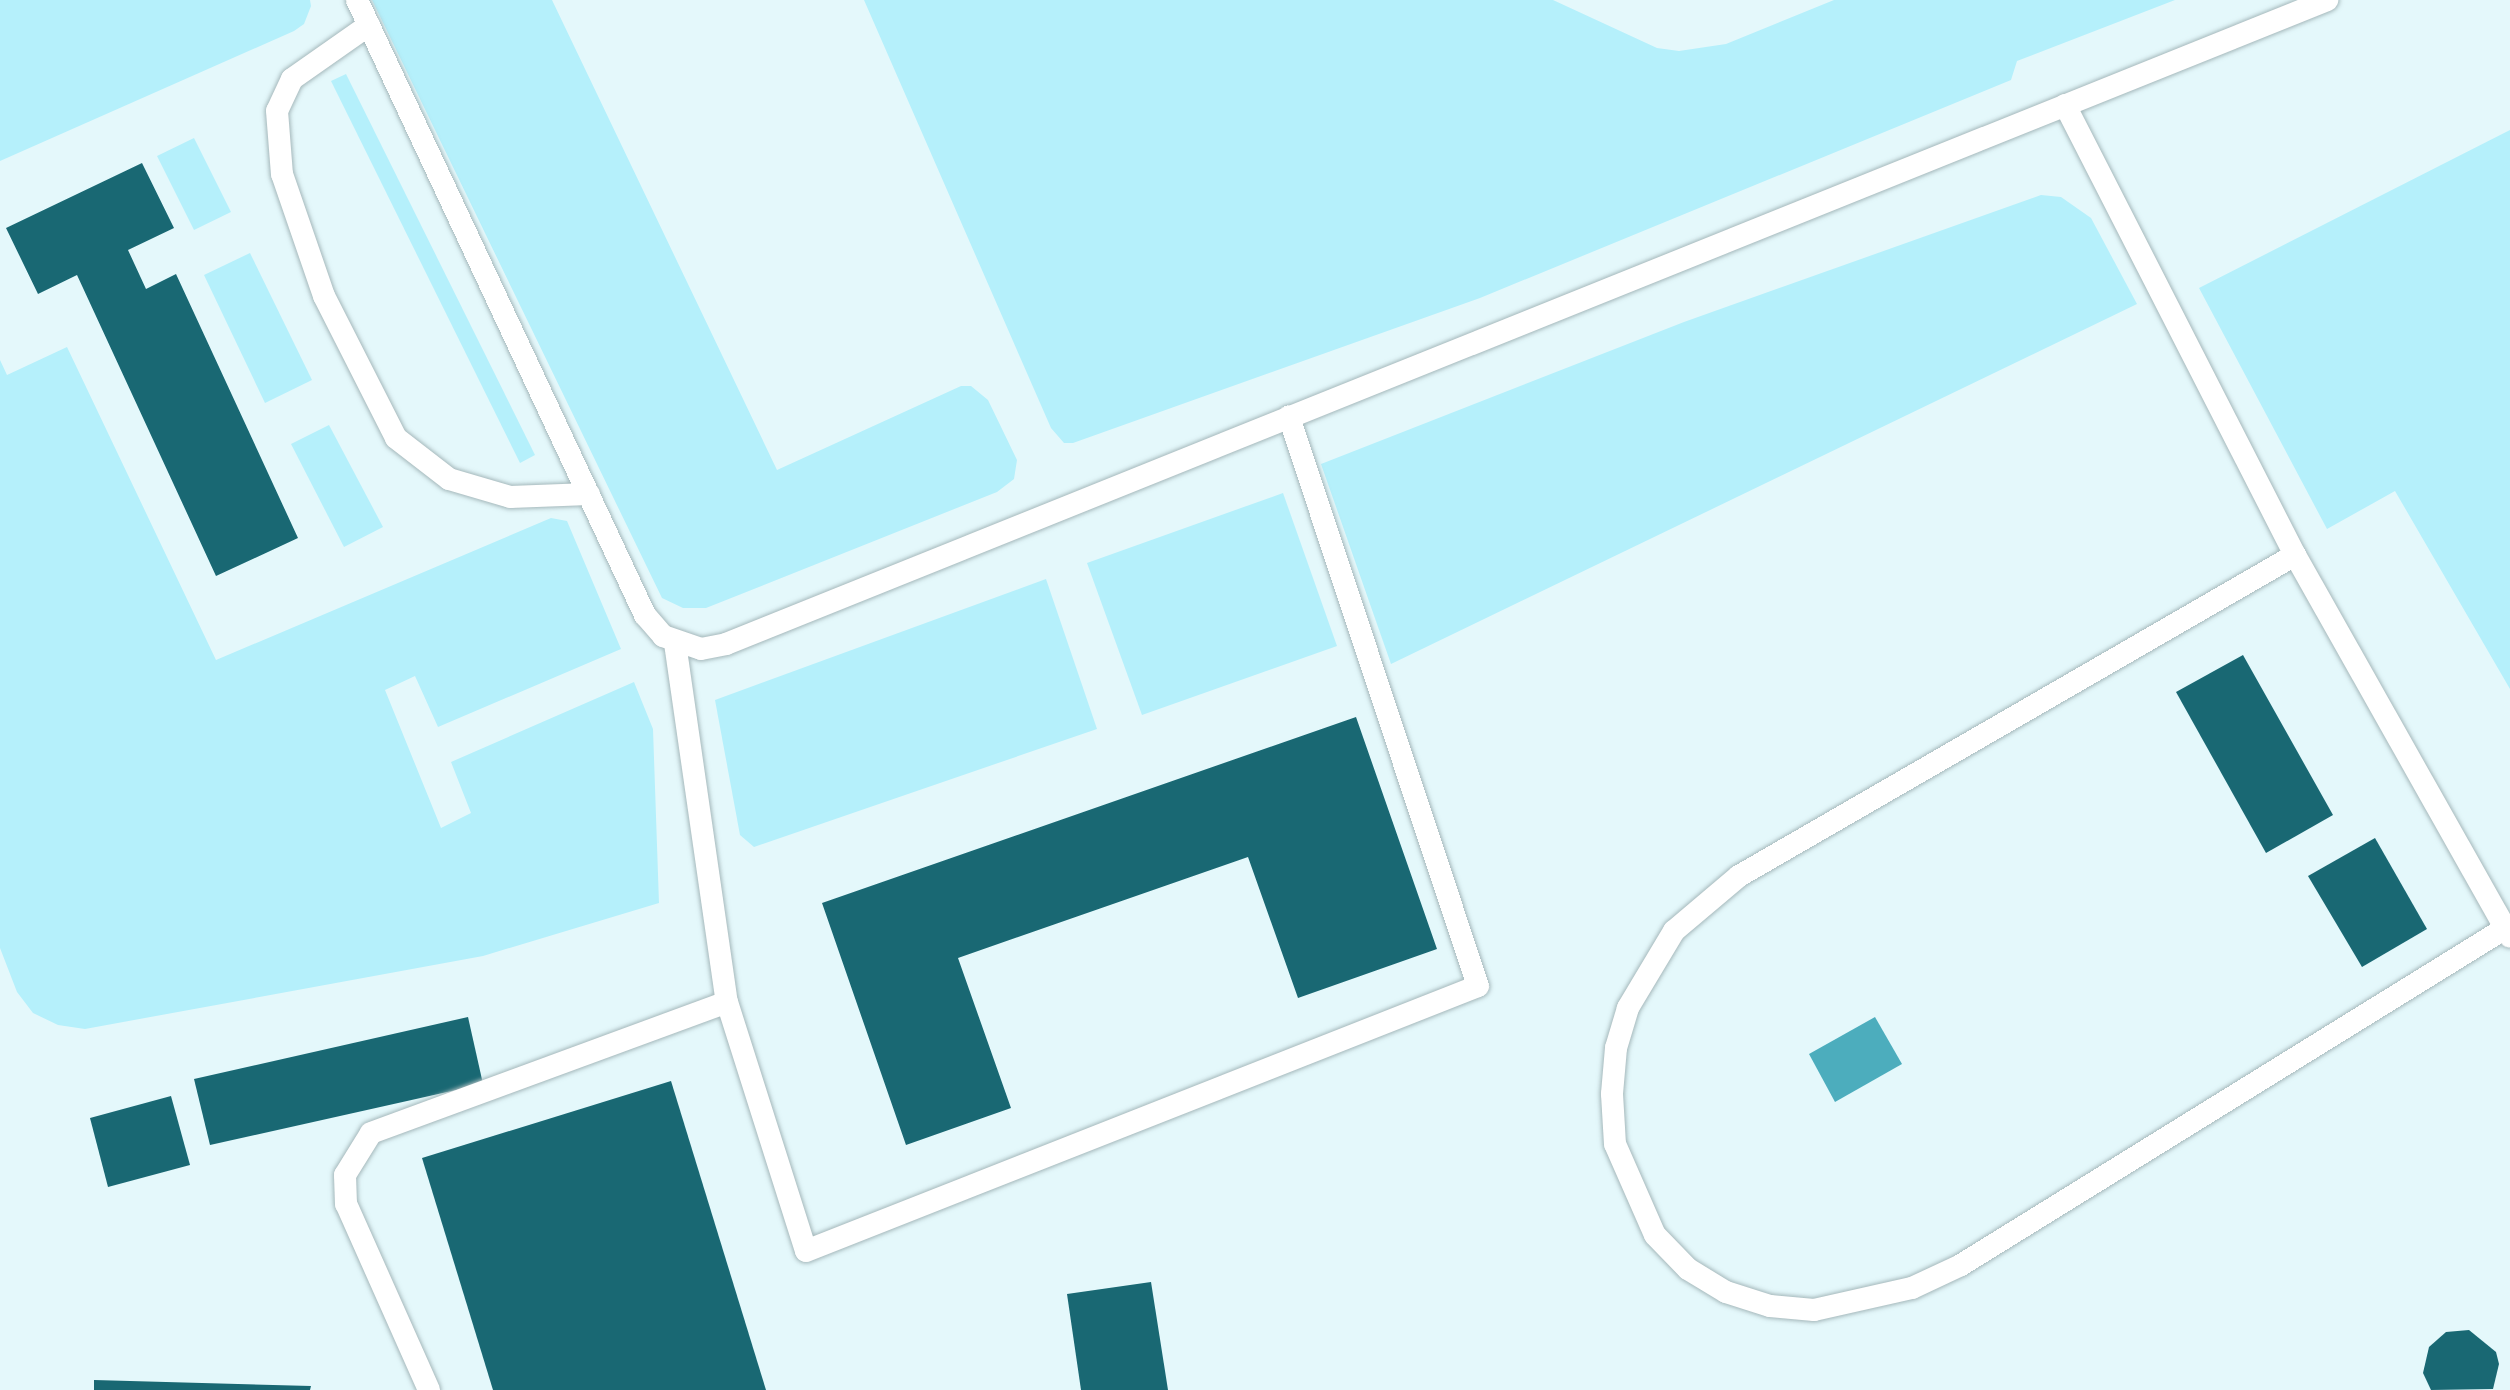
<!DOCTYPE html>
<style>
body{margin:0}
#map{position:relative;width:2510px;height:1390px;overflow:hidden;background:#e4f8fb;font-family:"PT Sans",sans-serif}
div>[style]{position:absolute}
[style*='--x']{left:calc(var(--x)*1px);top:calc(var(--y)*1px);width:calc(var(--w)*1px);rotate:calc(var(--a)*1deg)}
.green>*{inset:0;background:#b5f0fb}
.water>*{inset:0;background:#4cadbd}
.building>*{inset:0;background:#196873}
.roads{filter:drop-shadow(0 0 2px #a5b8bb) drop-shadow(0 0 2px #a5b8bb)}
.lane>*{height:22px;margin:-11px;padding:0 11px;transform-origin:11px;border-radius:11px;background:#fff}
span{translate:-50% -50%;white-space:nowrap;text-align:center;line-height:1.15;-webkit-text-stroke:8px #fff;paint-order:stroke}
</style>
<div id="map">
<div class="green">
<i style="clip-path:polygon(0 0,310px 0,311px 6px,304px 24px,294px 31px,0 161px)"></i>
<i style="clip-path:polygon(372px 0,552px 0,777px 470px,961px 386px,971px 386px,988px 400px,1017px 460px,1014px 479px,997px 492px,706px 608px,683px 608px,662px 598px)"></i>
<i style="clip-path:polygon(864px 0,1553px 0,1657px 48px,1679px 51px,1726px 44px,1834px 0,2175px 0,2017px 61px,2011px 80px,1480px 298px,1073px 443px,1064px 443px,1051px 428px)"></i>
<i style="clip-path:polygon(346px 74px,535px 455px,520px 463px,331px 81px)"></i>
<i style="clip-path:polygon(2510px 130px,2510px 689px,2395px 491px,2327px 529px,2199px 288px)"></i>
<i style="clip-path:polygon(194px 138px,231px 212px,194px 230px,157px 156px)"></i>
<i style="clip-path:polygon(2041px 195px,2061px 197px,2091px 218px,2137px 304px,1391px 664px,1321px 464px,1684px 322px)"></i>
<i style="clip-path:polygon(250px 253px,312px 380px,265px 403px,204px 275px)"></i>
<i style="clip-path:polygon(67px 347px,216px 660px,551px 518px,567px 521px,621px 649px,438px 727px,415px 676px,385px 690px,441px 828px,471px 813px,451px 762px,634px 682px,653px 729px,659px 903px,483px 956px,85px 1029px,58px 1025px,33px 1013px,17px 992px,0 948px,0 360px,7px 375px)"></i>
<i style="clip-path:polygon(329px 425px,383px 527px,344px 547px,291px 444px)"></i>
<i style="clip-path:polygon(1283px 493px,1337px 646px,1142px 715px,1087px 563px)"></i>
<i style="clip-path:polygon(1046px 579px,1097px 729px,754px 847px,740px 835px,715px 700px)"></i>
</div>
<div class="water">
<i style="clip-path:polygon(1875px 1017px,1902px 1064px,1835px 1102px,1809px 1054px)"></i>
</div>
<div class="building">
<i style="clip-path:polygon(142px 163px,174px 228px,128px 250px,146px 289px,176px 274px,298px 538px,216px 576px,77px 275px,38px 294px,6px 228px)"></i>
<i style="clip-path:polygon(2243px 655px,2333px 815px,2266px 853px,2176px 692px)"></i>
<i style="clip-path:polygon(1356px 717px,1437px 949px,1298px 998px,1248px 857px,958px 958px,1011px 1108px,906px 1145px,822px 903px)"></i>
<i style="clip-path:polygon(2375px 838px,2427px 929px,2362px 967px,2308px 876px)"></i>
<i style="clip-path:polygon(468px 1017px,483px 1084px,210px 1145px,194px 1079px)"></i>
<i style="clip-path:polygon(671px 1081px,766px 1390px,493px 1390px,422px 1158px)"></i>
<i style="clip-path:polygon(171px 1096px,190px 1165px,108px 1187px,90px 1118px)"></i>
<i style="clip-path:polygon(1151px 1282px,1168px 1390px,1081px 1390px,1067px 1294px)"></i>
<i style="clip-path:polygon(2469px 1330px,2496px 1352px,2499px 1364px,2493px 1389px,2431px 1390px,2423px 1373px,2429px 1347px,2446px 1332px)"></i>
<i style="clip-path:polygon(94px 1380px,311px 1386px,310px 1390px,94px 1390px)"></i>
</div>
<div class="roads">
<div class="lane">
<i style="--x:357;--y:0;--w:679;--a:64.91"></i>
<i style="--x:645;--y:615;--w:28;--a:49"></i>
<i style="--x:663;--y:636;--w:40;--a:18.9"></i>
<i style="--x:701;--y:649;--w:25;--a:-11"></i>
<i style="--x:726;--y:644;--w:1726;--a:-21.91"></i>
<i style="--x:369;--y:25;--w:94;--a:145"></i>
<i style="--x:292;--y:79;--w:35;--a:115"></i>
<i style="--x:277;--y:111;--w:63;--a:85.5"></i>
<i style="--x:282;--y:174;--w:129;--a:71"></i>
<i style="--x:324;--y:296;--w:159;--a:63.1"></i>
<i style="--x:396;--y:438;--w:67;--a:37.7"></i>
<i style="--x:449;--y:479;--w:64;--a:16.4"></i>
<i style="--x:510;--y:497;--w:79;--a:-2.2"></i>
<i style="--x:2065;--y:105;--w:505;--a:62.93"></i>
<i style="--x:2295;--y:555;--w:438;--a:60.6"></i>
<i style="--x:2295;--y:555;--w:642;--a:150"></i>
<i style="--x:1739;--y:876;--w:85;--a:139.8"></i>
<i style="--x:1674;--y:931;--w:90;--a:120.9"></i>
<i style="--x:1628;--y:1008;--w:42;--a:106.7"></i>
<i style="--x:1616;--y:1048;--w:46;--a:95"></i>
<i style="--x:1612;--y:1094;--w:50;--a:86.6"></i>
<i style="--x:1615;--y:1144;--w:99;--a:66.3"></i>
<i style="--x:1655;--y:1235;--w:47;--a:45.9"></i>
<i style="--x:1688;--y:1269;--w:44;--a:31.2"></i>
<i style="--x:1726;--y:1292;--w:46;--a:17.7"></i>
<i style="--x:1770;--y:1306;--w:44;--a:5.2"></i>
<i style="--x:1814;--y:1310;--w:100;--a:-12.7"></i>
<i style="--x:1912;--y:1288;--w:54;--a:-25.1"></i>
<i style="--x:1961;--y:1265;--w:639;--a:-31.75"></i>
<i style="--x:675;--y:643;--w:363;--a:81.8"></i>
<i style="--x:727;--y:1002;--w:261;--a:72.4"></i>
<i style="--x:806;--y:1251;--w:722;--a:-21.52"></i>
<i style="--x:1478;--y:986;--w:600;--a:-108.37"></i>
<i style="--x:429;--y:1390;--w:204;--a:-114"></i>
<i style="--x:346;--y:1204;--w:29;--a:-92"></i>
<i style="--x:345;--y:1175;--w:49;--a:-58.2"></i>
<i style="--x:371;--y:1133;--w:379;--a:-20.2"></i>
</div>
</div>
</div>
